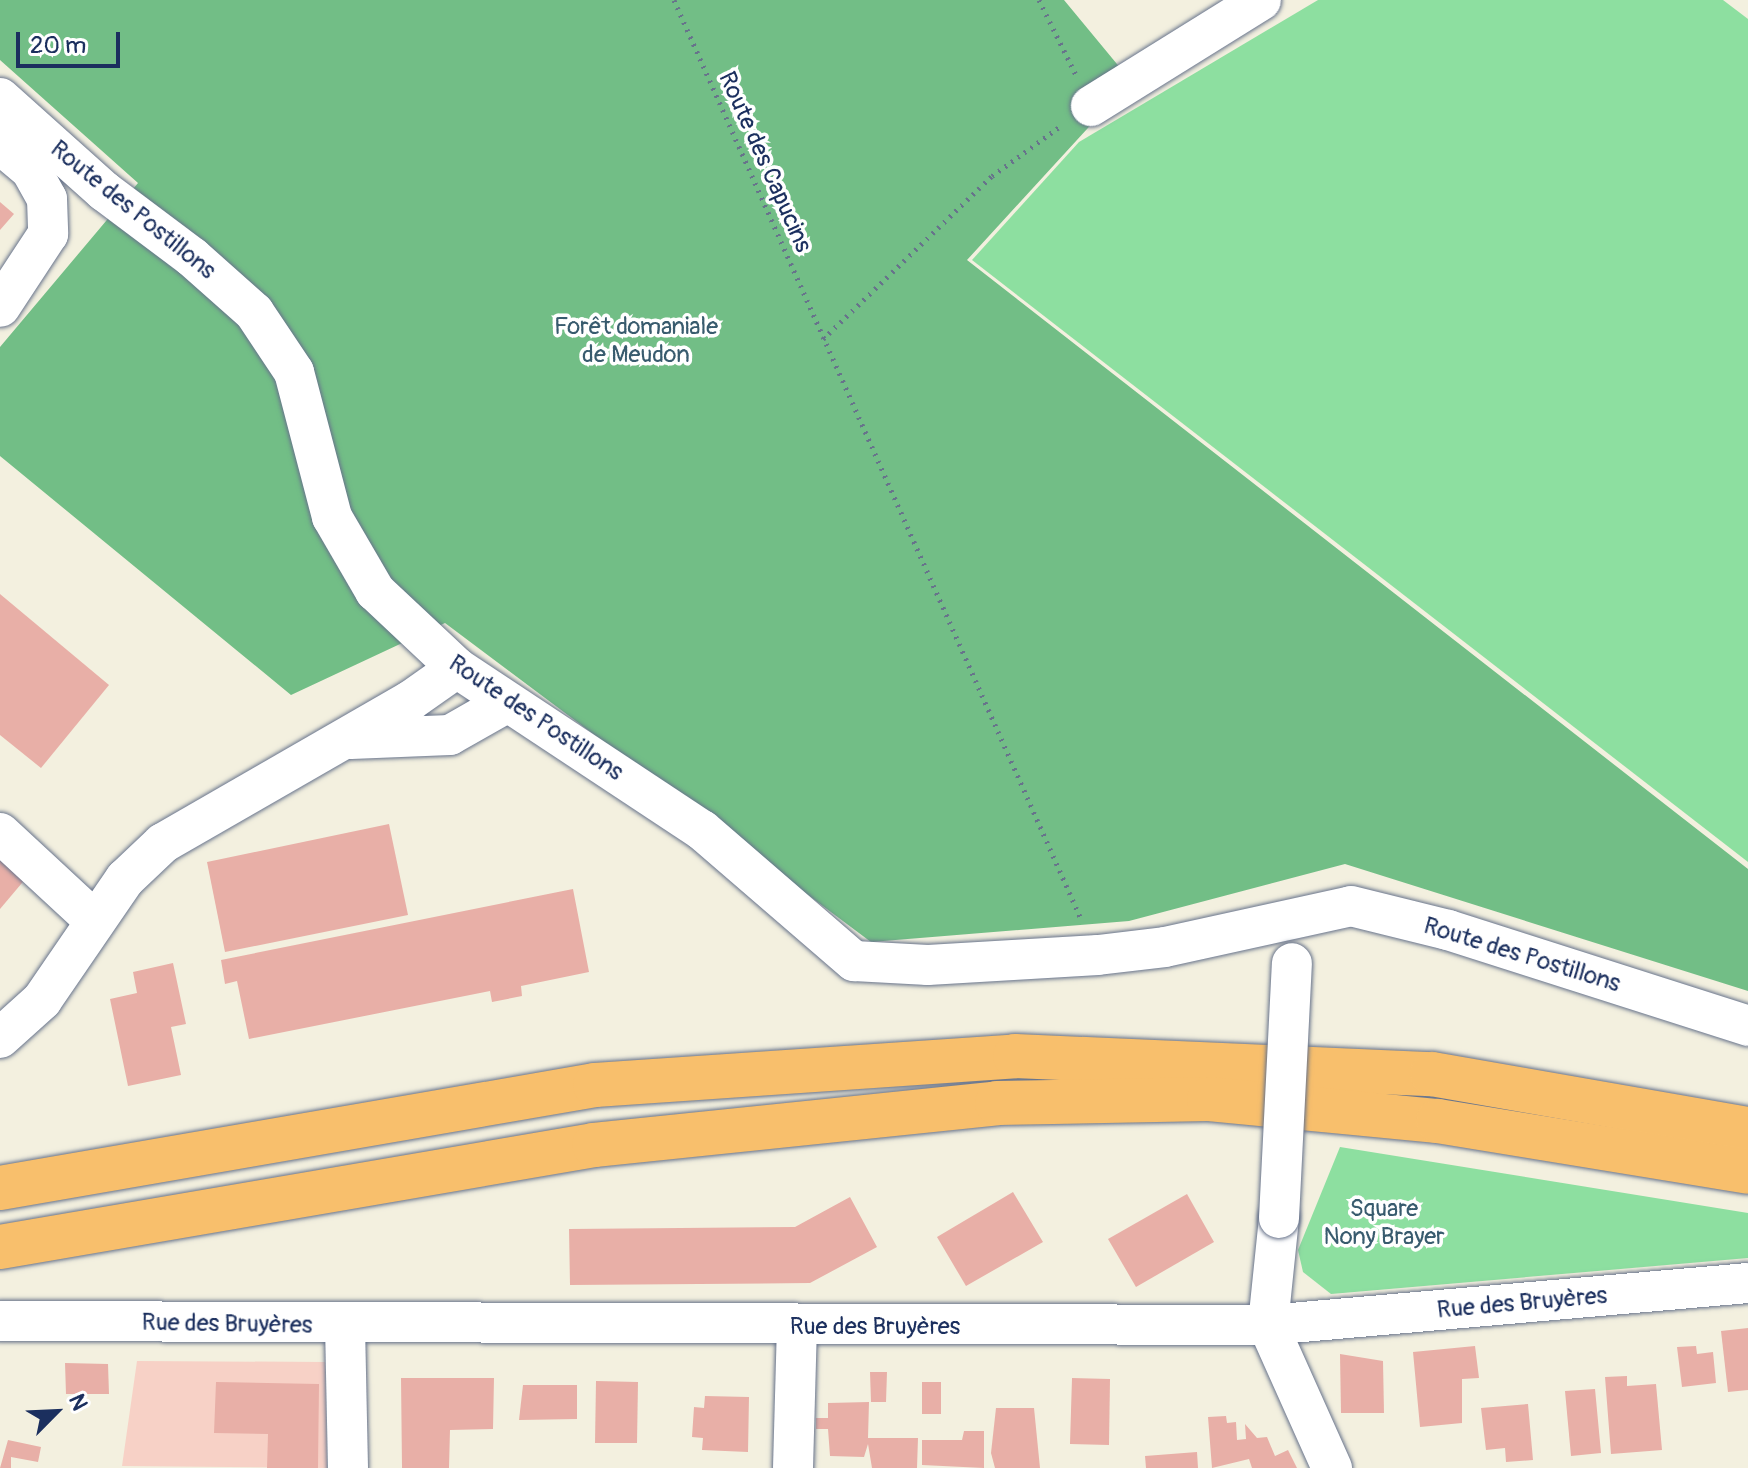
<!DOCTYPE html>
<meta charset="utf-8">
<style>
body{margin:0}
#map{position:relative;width:1748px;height:1468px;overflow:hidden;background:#f3f0df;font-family:Pangolin,sans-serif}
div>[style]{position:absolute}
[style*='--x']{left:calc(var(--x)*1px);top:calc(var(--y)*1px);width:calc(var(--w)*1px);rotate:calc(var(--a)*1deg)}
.built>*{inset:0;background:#f7d1c6}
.green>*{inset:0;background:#8ddfa0}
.forest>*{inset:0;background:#72be86}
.building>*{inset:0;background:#e8afa7}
.path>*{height:5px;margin-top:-2.5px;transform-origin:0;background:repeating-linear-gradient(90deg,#67738b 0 2px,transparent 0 8px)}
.roads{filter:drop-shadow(0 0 2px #67738b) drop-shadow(0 0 2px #67738b)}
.minor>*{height:40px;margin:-20px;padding:0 20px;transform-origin:20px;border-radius:20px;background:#fff}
.highway>*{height:44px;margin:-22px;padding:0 22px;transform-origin:22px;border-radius:22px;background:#f8bf6c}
.bridges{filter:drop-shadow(0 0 2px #67738b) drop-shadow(0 0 2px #67738b)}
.minor-bridge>*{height:40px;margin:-20px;padding:0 20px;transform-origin:20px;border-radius:20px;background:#fff}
span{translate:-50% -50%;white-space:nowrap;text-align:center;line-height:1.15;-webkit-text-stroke:7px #fff;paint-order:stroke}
.street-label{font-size:24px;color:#1b2f5e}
.park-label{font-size:24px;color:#385b6e}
.north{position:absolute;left:16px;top:1372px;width:80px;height:80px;-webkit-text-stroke:6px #fff;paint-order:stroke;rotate:66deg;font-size:22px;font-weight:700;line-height:32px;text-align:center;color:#1b2f5e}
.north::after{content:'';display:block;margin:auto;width:28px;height:36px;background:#1b2f5e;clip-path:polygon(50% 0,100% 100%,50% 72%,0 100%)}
.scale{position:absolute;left:16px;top:32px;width:104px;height:36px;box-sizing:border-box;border:4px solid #1b2f5e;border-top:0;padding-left:10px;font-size:24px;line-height:28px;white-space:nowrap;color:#1b2f5e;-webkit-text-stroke:6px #fff;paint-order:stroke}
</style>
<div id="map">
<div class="built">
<i style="clip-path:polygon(137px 1361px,325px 1362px,327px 1468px,122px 1466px)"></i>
</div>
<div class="green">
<i style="clip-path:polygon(1318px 0,1723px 0,1748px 19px,1748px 862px,972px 260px,1079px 142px)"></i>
<i style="clip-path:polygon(1340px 1147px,1748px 1213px,1748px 1258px,1331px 1294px,1303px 1272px,1298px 1250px)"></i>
</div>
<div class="forest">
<i style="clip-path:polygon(0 0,1064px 0,1131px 81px,967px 260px,1748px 869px,1748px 991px,1345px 864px,1129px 921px,871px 942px,445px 623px,291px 695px,0 456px,0 347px,138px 183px,0 60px)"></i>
</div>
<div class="building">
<i style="clip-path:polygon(0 202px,14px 214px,0 230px)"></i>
<i style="clip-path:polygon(0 594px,109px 685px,41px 768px,0 735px)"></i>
<i style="clip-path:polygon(389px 824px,408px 915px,225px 952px,207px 862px)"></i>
<i style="clip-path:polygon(0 855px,27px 877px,0 909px)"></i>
<i style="clip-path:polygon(573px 889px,589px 972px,521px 986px,522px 996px,492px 1002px,490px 991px,249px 1039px,237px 981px,225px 984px,221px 960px)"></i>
<i style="clip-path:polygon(173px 963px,186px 1024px,171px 1027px,181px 1075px,128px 1086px,110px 999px,137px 993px,133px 972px)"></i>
<i style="clip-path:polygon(1013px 1192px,1043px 1242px,966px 1286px,937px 1237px)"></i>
<i style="clip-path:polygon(1187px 1194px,1214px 1242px,1136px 1287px,1108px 1239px)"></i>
<i style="clip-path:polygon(850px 1197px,877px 1247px,810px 1283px,570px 1285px,569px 1229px,795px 1227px)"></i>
<i style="clip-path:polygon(1748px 1328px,1748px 1390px,1728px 1392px,1721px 1331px)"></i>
<i style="clip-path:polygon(1475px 1346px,1479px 1378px,1462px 1379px,1462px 1423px,1420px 1427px,1413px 1352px)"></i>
<i style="clip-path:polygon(1696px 1346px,1697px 1354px,1713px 1352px,1716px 1383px,1682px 1387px,1677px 1347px)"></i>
<i style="clip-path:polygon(1340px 1354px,1383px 1361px,1384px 1413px,1341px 1413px)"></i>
<i style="clip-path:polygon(65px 1363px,108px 1364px,109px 1394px,66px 1394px)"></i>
<i style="clip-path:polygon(870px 1372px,887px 1372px,886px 1402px,871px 1402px)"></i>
<i style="clip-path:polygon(1627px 1376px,1627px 1386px,1656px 1384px,1662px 1450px,1611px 1454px,1605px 1377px)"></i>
<i style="clip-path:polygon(401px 1378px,494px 1378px,493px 1429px,450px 1430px,449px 1468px,402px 1468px)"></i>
<i style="clip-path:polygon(1072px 1378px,1110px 1379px,1109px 1445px,1070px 1444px)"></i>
<i style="clip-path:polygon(596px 1381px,638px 1382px,637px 1443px,595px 1443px)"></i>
<i style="clip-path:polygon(216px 1382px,319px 1384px,318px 1468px,267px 1468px,268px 1434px,214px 1433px)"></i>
<i style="clip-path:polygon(922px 1382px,941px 1382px,941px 1414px,922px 1414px)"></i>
<i style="clip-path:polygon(523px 1385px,577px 1385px,577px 1419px,519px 1420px)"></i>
<i style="clip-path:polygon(1595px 1389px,1601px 1453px,1571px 1456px,1565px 1391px)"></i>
<i style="clip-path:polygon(705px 1396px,749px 1397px,748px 1452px,702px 1450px,703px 1438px,692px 1437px,694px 1407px,704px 1408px)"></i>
<i style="clip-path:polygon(869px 1402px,868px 1438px,918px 1438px,917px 1468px,872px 1468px,868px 1444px,864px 1457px,830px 1456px,828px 1429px,816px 1429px,816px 1418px,828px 1418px,828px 1403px)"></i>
<i style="clip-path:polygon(1528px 1404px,1533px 1460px,1506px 1462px,1505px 1448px,1486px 1450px,1481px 1408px)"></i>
<i style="clip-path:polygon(996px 1408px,1034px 1408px,1040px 1468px,995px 1468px,991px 1453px)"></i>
<i style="clip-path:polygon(1226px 1416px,1227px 1423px,1236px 1422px,1237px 1440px,1246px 1439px,1245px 1424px,1257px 1438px,1267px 1437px,1275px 1456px,1288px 1450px,1297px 1468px,1252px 1468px,1249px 1459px,1212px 1468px,1208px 1417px)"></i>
<i style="clip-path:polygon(964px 1431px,984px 1431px,984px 1468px,922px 1465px,922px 1440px,962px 1440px)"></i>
<i style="clip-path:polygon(8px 1440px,41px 1447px,38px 1462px,11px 1457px,11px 1468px,0 1468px)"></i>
<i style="clip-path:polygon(1197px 1452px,1198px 1468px,1146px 1468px,1145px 1456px)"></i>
</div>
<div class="path">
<i style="--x:674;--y:0;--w:1007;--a:66.11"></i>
<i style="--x:1039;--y:0;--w:84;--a:63.7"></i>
<i style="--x:823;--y:339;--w:235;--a:-44"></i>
<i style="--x:992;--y:176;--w:87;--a:-36.1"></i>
</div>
<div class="roads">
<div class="minor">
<i style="--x:0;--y:98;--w:140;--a:41.8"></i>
<i style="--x:104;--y:191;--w:110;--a:36.9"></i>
<i style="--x:192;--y:257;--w:83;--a:41.6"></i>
<i style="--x:254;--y:312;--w:72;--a:56.3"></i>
<i style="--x:294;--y:372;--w:150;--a:75.3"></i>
<i style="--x:332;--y:517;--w:86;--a:59.8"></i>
<i style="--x:375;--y:591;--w:112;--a:43.2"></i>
<i style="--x:457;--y:668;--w:294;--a:33.5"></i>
<i style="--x:702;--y:830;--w:201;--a:40.8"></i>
<i style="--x:854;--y:961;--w:74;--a:3.1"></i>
<i style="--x:928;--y:965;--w:170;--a:-3.4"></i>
<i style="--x:1098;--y:955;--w:67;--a:-6.8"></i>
<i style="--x:1165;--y:947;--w:190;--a:-12.4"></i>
<i style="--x:1351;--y:906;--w:100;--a:13.9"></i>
<i style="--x:1448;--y:930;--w:315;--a:17.7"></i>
<i style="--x:1091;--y:106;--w:200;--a:-31.9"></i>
<i style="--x:0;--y:144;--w:40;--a:40"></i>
<i style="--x:31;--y:170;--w:33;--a:61"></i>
<i style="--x:47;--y:199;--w:35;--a:88"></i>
<i style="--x:48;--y:234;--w:87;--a:123.3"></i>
<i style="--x:351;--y:739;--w:99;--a:-2.3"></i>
<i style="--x:450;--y:735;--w:64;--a:-29.7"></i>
<i style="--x:0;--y:833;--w:129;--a:42.8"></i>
<i style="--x:0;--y:1038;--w:57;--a:-42.1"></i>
<i style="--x:42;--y:1000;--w:147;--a:-55.6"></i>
<i style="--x:125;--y:879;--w:52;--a:-43.5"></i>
<i style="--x:163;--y:843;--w:285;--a:-29.9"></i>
<i style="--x:410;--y:701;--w:57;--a:-35.1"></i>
<i style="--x:1279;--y:1218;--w:108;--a:95.9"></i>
<i style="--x:1268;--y:1325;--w:157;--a:65.9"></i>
<i style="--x:0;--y:1321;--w:1268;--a:0.18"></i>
<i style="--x:1268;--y:1325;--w:482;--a:-5"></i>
<i style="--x:345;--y:1325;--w:143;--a:88.8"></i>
<i style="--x:793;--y:1468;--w:141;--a:-88.4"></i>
</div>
<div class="highway">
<i style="--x:0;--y:1188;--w:604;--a:-9.82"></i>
<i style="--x:595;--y:1085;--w:421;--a:-3.9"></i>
<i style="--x:1015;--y:1056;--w:417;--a:2.5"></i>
<i style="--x:1432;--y:1074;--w:321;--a:9.9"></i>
<i style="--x:0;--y:1247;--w:603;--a:-9.74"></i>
<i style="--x:594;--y:1145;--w:405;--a:-5.9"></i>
<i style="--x:997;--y:1103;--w:212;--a:-1.1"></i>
<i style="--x:1209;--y:1099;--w:230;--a:5.5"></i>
<i style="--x:1438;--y:1121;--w:314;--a:9.3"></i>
</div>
</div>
<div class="bridges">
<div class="minor-bridge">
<i style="--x:1279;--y:1218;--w:255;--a:-87.1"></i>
</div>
</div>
<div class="street-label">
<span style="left:765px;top:162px;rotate:66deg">Route des Capucins</span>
<span style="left:133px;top:210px;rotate:39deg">Route des Postillons</span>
<span style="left:536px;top:718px;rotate:34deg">Route des Postillons</span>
<span style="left:1522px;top:955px;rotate:17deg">Route des Postillons</span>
<span style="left:1522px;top:1303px;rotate:-5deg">Rue des Bruyères</span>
<span style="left:227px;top:1324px;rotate:1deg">Rue des Bruyères</span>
<span style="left:875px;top:1327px">Rue des Bruyères</span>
</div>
<div class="park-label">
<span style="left:636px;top:341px">Forêt domaniale<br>de Meudon</span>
<span style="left:1384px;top:1223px">Square<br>Nony Brayer</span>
</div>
<div class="north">N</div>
<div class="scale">20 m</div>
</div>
